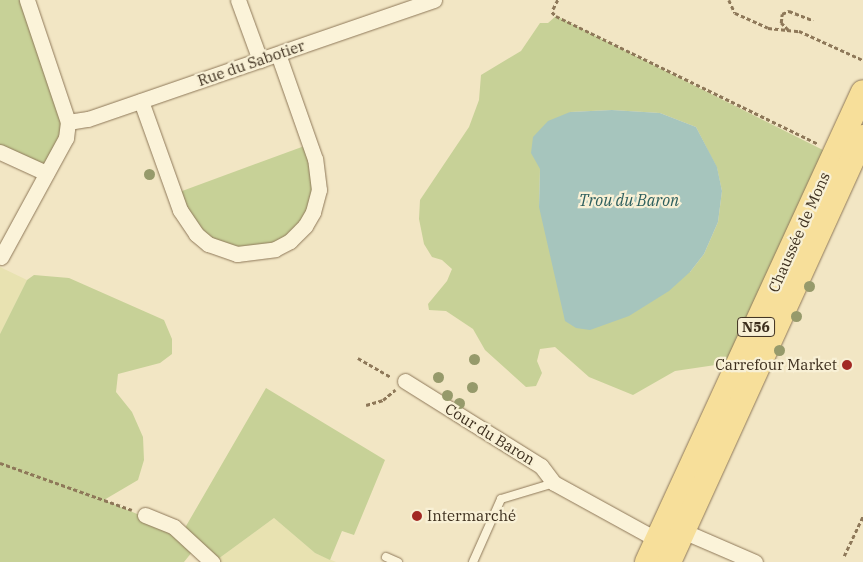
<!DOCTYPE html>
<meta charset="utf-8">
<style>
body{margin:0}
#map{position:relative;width:863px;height:562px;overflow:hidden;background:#f2e6c4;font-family:"IBM Plex Serif",serif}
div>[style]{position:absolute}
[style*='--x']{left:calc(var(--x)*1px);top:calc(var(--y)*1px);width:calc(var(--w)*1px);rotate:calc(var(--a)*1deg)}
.farmland>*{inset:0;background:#e8e2b1}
.green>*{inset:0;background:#c7d197}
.water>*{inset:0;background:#a6c5bd}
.path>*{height:2.5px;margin-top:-1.25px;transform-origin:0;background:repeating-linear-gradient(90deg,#8e7859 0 4px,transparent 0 6.5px)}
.roads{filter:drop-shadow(0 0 1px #8e7859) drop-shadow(0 0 1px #8e7859)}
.service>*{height:8px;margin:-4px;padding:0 4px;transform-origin:4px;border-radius:4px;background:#fbf3d9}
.minor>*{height:15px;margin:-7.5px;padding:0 7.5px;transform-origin:7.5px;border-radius:7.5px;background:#fbf3d9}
.primary>*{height:24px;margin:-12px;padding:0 12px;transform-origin:12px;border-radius:12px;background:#f7df9a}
.trees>*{width:11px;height:11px;margin:-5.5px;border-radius:50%;background:#969a6b}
.dots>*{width:14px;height:14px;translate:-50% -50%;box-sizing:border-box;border:2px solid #f8f0d5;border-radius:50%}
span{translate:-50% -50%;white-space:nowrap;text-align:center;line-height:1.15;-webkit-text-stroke:4.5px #f8f0d5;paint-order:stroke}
.shield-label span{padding:1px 4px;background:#f8f0d5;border:1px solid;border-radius:4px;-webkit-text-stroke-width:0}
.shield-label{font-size:14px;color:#3d2f1e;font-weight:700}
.street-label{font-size:15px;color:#3d2f1e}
.poi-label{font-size:15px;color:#3d2f1e}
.right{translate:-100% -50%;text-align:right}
.left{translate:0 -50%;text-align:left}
.water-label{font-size:16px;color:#2c5e5d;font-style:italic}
</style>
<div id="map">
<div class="farmland">
<i style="clip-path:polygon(0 267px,27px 280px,0 334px)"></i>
<i style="clip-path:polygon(274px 518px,315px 553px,336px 562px,214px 562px)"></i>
</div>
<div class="green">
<i style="clip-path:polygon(0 0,27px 0,68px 122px,46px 173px,0 152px)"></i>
<i style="clip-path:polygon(evenodd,556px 16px,827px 152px,729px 363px,675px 371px,633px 395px,589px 377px,555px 347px,540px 349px,537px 361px,542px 373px,536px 386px,526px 387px,485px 350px,473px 329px,446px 311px,429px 310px,428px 304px,447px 281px,452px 269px,442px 260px,432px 257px,424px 244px,419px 219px,420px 200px,469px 127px,479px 100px,481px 75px,521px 51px,540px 23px,548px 23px,556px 16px,612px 110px,660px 113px,696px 127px,717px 168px,722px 191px,718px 222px,704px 254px,690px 272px,539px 207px,540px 169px,570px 112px,612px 110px)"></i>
<i style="clip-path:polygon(310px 144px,319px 174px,305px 226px,258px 254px,208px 244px,174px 194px)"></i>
<i style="clip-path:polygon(34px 275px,69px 278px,164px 320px,172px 339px,172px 354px,160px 363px,118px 374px,116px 392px,132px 412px,143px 437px,144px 460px,138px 480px,104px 500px,182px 533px,266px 388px,385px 460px,354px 535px,342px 531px,330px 560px,315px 553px,274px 518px,214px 562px,192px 552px,184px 562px,0 562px,0 334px,27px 280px)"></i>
</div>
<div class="water">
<i style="clip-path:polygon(612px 110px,660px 113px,696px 127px,717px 167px,722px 191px,718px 222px,704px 254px,690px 272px,669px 291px,629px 316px,590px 330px,576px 328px,565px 321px,539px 207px,540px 169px,531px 153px,533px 137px,548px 121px,570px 112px)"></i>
</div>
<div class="path">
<i style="--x:558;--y:0;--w:13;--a:117"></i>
<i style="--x:552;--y:12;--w:6;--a:45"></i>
<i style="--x:556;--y:16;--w:292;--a:26"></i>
<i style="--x:729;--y:0;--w:14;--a:65"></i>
<i style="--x:735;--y:13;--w:36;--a:24"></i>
<i style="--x:768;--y:28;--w:31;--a:6"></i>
<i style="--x:799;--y:31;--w:70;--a:24.4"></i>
<i style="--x:788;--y:30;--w:10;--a:-135"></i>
<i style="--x:781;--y:23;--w:9;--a:-84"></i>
<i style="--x:782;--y:14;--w:8;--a:-23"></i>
<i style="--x:789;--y:11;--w:26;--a:21"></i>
<i style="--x:358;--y:358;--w:38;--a:30"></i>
<i style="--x:366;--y:405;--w:18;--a:-16"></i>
<i style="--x:383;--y:400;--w:16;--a:-40"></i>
<i style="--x:0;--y:463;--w:140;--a:19.6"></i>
<i style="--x:844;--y:556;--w:44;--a:-64.6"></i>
</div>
<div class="roads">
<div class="service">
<i style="--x:386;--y:557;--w:13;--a:23"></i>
<i style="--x:473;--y:562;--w:69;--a:-66"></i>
<i style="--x:501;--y:499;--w:55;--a:-16.8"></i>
</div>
<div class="minor">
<i style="--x:238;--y:0;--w:64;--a:69.9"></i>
<i style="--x:141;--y:101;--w:116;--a:70.3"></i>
<i style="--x:180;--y:210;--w:29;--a:56"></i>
<i style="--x:196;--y:234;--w:16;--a:40"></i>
<i style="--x:208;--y:244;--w:31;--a:19"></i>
<i style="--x:237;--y:254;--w:38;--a:-7"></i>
<i style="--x:275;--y:249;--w:17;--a:-28"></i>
<i style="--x:290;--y:241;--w:21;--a:-45"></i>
<i style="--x:305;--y:226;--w:16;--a:-60"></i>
<i style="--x:313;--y:212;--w:23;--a:-75"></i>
<i style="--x:319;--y:190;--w:31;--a:-97"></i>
<i style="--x:315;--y:159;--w:111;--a:-109.4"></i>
<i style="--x:68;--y:122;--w:20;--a:-9"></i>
<i style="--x:88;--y:119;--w:366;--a:-19"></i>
<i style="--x:0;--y:152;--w:51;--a:24.5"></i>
<i style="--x:1;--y:257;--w:136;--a:-61.4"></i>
<i style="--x:66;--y:138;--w:16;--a:-83"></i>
<i style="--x:68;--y:122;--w:129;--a:-108.6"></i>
<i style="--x:405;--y:381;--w:160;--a:32"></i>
<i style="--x:541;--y:466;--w:21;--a:53"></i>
<i style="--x:554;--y:483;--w:124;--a:28.8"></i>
<i style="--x:145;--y:515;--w:31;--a:22"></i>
<i style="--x:174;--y:527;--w:52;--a:42.6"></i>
<i style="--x:676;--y:528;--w:86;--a:23.3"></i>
</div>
<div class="primary">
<i style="--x:647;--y:562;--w:517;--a:-65.32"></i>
<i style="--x:669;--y:562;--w:467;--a:-65.5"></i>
</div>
</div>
<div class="trees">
<i style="left:149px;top:174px"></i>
<i style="left:809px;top:286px"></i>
<i style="left:796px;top:316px"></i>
<i style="left:779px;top:350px"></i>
<i style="left:474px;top:359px"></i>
<i style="left:438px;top:377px"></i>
<i style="left:472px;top:387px"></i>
<i style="left:447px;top:395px"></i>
<i style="left:459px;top:403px"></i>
</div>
<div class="dots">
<i style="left:847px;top:365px;background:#a22924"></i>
<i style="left:417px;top:516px;background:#a22924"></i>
</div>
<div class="shield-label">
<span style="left:756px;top:327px">N56</span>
</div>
<div class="street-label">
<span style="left:251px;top:63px;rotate:-19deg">Rue du Sabotier</span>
<span style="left:799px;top:232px;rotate:-66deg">Chaussée de Mons</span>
<span style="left:490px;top:434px;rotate:32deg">Cour du Baron</span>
</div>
<div class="poi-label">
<span class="right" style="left:837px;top:365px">Carrefour Market</span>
<span class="left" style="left:427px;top:516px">Intermarché</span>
</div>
<div class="water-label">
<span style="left:629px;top:200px">Trou du Baron</span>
</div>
</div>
